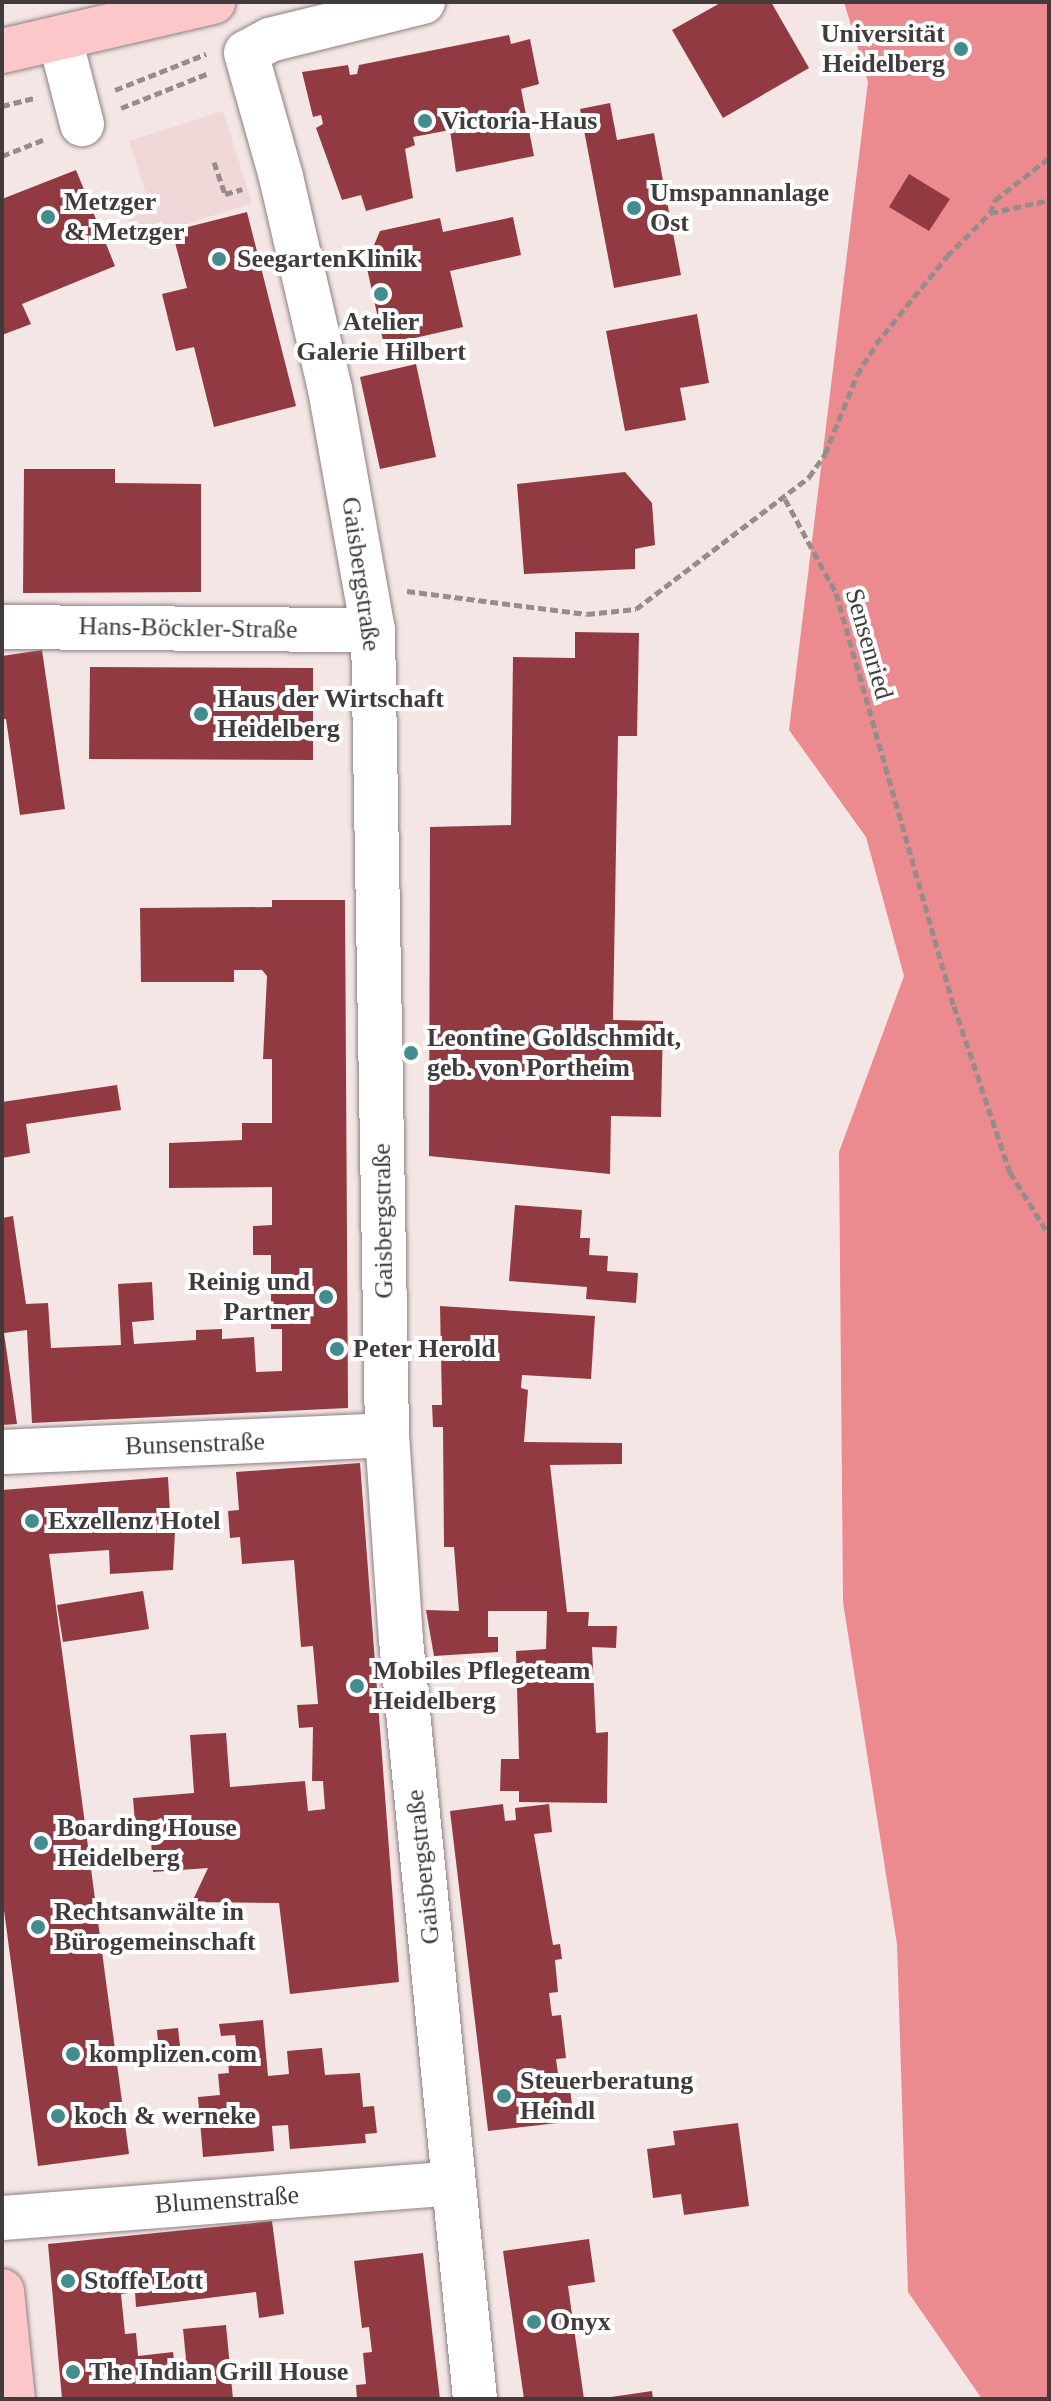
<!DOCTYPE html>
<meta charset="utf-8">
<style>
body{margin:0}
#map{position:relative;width:1051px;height:2401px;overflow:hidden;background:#f5e6e6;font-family:Georgia,serif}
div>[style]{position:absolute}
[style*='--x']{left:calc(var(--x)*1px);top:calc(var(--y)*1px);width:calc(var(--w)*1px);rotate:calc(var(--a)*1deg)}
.built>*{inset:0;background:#f0d8d8}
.forest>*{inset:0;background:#ec8b8f}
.building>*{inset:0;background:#923a42}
.path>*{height:5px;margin-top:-2.5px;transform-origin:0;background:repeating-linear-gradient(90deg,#968c8c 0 8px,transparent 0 12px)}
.roads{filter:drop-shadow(0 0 2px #8e8080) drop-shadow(0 0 2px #8e8080)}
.minor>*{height:44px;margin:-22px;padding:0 22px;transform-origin:22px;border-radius:22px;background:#fff}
.major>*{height:44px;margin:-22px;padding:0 22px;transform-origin:22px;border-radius:22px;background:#fbc7c8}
.dots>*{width:22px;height:22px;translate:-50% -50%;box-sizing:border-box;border:4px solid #fff;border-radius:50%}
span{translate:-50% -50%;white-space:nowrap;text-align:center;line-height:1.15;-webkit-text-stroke:8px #fff;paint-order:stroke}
.poi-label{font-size:26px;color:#413b3b;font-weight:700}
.right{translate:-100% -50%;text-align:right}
.left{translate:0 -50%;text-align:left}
.street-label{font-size:26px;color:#413b3b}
.frame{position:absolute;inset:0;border:4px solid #413b3b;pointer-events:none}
</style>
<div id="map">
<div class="built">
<i style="clip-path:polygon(223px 111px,252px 203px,134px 241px,123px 205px,147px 197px,129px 141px)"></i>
</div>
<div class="forest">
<i style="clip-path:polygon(844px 2px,1049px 2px,1049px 2399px,982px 2399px,908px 2292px,897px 1944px,843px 1602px,839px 1152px,904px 976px,866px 837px,789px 730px,868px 82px)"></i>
</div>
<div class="building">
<i style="clip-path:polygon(722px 2px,771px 2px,809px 68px,723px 118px,672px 30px)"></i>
<i style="clip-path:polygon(509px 35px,511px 44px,530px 39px,539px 84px,521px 89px,534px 156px,456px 172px,450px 130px,413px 137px,415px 145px,405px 149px,413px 198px,366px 211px,361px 195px,342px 200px,316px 128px,323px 124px,321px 115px,313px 117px,302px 72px,348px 65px,350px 75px,357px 74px,359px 65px)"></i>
<i style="clip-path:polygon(610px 103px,617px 140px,654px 133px,681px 275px,614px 288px,580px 109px)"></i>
<i style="clip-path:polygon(76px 170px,115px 266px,22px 304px,31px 324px,2px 335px,2px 199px)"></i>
<i style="clip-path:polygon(909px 174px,950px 199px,929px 231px,889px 207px)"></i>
<i style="clip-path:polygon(247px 212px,296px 406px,214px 427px,194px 347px,176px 351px,162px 294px,187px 288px,172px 231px)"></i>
<i style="clip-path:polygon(513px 217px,521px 255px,450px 271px,463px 327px,384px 345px,366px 264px,380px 231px,440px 218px,443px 232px)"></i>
<i style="clip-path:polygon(697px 314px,709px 383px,680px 388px,686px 420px,625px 431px,606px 331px)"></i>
<i style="clip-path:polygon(416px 364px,436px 457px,380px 469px,360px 377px)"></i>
<i style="clip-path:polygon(24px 469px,115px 469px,115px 483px,201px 484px,201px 592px,23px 593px)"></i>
<i style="clip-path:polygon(625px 472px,652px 503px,655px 545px,635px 549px,635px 569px,524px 574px,517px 484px)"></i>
<i style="clip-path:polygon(575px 632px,639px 633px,637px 736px,618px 736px,613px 1020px,663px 1021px,661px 1117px,611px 1116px,610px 1174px,429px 1156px,430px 827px,511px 825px,513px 657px,575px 658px)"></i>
<i style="clip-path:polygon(42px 650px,65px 809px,20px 815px,6px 719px,2px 719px,2px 656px)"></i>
<i style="clip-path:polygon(90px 667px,313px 668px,313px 760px,89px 759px)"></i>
<i style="clip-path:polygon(272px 900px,345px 900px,348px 1408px,32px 1423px,27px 1330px,4px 1333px,17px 1424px,2px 1425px,2px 1218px,13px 1216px,26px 1304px,48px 1303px,51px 1348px,121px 1345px,118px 1284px,152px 1282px,154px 1320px,132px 1322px,134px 1344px,196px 1340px,196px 1330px,222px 1329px,222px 1339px,254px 1337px,256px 1372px,282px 1371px,282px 1329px,271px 1329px,271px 1255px,253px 1255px,253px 1226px,272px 1225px,272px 1187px,169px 1188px,169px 1143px,242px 1140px,242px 1123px,272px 1123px,272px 1059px,263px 1059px,267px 976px,262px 970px,234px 970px,234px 982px,141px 982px,140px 908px,272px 907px)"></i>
<i style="clip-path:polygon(117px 1085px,121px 1110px,26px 1124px,30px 1153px,2px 1158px,2px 1102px)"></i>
<i style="clip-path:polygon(515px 1205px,582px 1210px,580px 1238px,590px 1238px,589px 1255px,608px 1256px,607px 1271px,638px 1273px,636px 1303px,586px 1299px,587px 1287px,509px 1281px)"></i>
<i style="clip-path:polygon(440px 1306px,595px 1316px,591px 1379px,522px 1375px,521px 1388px,528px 1390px,524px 1442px,622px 1443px,622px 1464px,550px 1465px,567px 1612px,589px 1612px,588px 1626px,617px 1626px,616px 1648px,592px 1647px,596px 1733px,608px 1732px,607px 1803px,519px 1802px,519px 1791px,500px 1791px,501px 1759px,519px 1759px,516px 1651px,546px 1649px,547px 1611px,488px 1611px,488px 1637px,498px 1637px,498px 1652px,434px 1656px,426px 1610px,459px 1611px,454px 1547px,444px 1547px,443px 1427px,433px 1427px,432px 1405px,442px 1405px)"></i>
<i style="clip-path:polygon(360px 1463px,399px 1982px,290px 1994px,279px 1903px,192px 1902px,208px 1868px,153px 1872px,150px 1823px,135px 1823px,133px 1798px,194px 1793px,190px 1735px,226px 1733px,230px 1787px,305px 1781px,308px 1811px,325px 1809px,323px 1781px,312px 1781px,313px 1727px,299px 1728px,297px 1705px,318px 1704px,313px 1646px,301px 1647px,294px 1560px,242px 1564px,240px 1537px,230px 1538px,228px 1511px,239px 1510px,236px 1472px)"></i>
<i style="clip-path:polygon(168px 1477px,170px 1513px,176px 1512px,173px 1570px,110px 1574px,109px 1550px,49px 1554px,129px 2154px,38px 2166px,2px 1895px,2px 1490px)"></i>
<i style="clip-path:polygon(143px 1591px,149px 1629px,63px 1642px,57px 1605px)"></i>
<i style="clip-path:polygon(503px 1804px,505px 1821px,516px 1820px,515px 1808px,549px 1804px,552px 1832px,534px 1834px,553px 1945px,560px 1944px,562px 1959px,555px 1960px,558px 1992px,549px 1993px,552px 2016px,561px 2015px,566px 2058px,556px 2059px,559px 2081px,569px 2080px,574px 2121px,488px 2131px,450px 1811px)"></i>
<i style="clip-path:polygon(263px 2020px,268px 2076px,289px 2074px,287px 2051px,322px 2048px,325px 2075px,360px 2073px,363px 2107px,374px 2106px,377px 2133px,365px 2134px,366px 2143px,290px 2149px,288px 2125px,272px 2126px,274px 2151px,203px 2157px,198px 2097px,220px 2095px,218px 2074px,229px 2073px,228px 2061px,238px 2060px,235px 2035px,221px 2036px,219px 2024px)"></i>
<i style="clip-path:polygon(178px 2028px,182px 2064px,160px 2066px,157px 2030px)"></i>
<i style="clip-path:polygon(738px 2123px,749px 2206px,684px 2215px,681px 2194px,653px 2198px,647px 2149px,675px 2145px,673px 2131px)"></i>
<i style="clip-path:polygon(272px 2221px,284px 2314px,259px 2318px,256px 2292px,136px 2307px,135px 2292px,121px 2294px,125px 2334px,136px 2333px,138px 2356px,173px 2352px,174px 2360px,186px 2359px,183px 2329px,226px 2325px,233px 2399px,62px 2399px,48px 2244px)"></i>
<i style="clip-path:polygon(589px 2239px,595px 2282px,568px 2286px,584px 2399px,524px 2399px,503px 2251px)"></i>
<i style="clip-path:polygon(423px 2253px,440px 2399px,357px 2399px,356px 2385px,366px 2384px,363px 2353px,372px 2352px,369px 2327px,362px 2328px,354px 2261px)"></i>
<i style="clip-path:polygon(652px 2391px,653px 2399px,611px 2399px,611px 2397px)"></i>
</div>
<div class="path">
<i style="--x:115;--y:90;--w:98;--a:-21.6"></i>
<i style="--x:2;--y:106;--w:33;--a:-14"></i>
<i style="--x:121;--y:108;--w:95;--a:-21.7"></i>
<i style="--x:2;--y:156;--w:46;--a:-21.6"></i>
<i style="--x:214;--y:162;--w:34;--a:71"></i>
<i style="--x:225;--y:194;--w:18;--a:-16"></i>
<i style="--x:990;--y:213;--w:14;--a:-69"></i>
<i style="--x:995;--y:200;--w:68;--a:-37.9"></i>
<i style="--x:785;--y:499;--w:107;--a:61.5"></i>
<i style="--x:836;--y:593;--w:430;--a:74.1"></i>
<i style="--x:954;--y:1006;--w:175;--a:71.4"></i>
<i style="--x:1010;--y:1172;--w:74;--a:58.2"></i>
<i style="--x:407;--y:591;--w:181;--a:7.3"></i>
<i style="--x:587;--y:614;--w:49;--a:-5.8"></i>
<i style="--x:636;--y:609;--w:218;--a:-37.3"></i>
<i style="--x:809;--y:477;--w:28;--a:-55"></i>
<i style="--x:825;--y:454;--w:85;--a:-67.9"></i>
<i style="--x:857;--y:375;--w:36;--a:-58"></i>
<i style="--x:876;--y:344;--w:113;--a:-51.1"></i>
<i style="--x:947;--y:256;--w:61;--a:-45"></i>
<i style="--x:990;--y:213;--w:60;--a:-12.4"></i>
</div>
<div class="roads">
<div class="minor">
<i style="--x:423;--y:2;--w:158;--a:166.1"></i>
<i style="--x:270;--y:40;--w:27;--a:152"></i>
<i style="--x:246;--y:53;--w:129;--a:74.2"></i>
<i style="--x:281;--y:177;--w:218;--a:77"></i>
<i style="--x:330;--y:389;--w:245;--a:79.9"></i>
<i style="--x:373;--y:630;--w:805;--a:89"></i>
<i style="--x:387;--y:1435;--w:205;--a:86.1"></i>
<i style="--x:401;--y:1640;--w:763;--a:84.43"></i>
<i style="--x:60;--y:39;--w:88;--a:75.5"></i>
<i style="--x:2;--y:627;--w:371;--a:0.5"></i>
<i style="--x:2;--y:1452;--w:385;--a:-2.5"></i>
<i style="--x:2;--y:2218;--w:452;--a:-4.4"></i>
</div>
<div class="major">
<i style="--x:2;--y:51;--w:217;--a:-13.1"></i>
<i style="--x:2;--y:2291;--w:109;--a:84.2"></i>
</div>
</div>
<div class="dots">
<i style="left:961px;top:49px;background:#458d8c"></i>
<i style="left:425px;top:121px;background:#458d8c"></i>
<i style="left:634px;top:208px;background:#458d8c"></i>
<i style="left:48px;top:217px;background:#458d8c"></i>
<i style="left:219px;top:259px;background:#458d8c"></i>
<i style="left:381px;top:294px;background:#458d8c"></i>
<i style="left:201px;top:714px;background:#458d8c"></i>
<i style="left:411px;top:1053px;background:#458d8c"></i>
<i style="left:326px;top:1297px;background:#458d8c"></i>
<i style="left:337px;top:1349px;background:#458d8c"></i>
<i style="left:32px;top:1521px;background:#458d8c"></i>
<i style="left:357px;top:1686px;background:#458d8c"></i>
<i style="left:41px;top:1843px;background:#458d8c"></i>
<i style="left:38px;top:1927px;background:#458d8c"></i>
<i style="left:73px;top:2054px;background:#458d8c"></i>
<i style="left:504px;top:2096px;background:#458d8c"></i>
<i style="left:58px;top:2116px;background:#458d8c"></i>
<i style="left:68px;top:2281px;background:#458d8c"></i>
<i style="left:534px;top:2322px;background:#458d8c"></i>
<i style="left:73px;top:2372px;background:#458d8c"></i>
</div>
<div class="poi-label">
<span class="right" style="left:945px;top:49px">Universität<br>Heidelberg</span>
<span class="left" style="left:441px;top:121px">Victoria-Haus</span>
<span class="left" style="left:650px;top:208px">Umspannanlage<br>Ost</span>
<span class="left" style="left:64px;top:217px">Metzger<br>&amp; Metzger</span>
<span class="left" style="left:237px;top:259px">SeegartenKlinik</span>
<span style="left:381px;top:337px">Atelier<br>Galerie Hilbert</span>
<span class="left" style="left:217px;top:714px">Haus der Wirtschaft<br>Heidelberg</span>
<span class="left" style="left:427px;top:1053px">Leontine Goldschmidt,<br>geb. von Portheim</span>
<span class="right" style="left:310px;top:1297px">Reinig und<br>Partner</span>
<span class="left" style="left:353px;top:1349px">Peter Herold</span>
<span class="left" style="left:48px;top:1521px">Exzellenz Hotel</span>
<span class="left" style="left:373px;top:1686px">Mobiles Pflegeteam<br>Heidelberg</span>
<span class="left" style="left:57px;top:1843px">Boarding House<br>Heidelberg</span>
<span class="left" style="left:54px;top:1927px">Rechtsanwälte in<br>Bürogemeinschaft</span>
<span class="left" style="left:89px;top:2054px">komplizen.com</span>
<span class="left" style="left:520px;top:2096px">Steuerberatung<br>Heindl</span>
<span class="left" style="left:74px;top:2116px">koch &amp; werneke</span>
<span class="left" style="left:84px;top:2281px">Stoffe Lott</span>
<span class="left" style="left:550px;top:2322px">Onyx</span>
<span class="left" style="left:89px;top:2372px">The Indian Grill House</span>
</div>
<div class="street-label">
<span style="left:361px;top:574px;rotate:82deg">Gaisbergstraße</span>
<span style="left:188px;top:628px;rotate:1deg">Hans-Böckler-Straße</span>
<span style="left:869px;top:644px;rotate:74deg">Sensenried</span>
<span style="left:383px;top:1221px;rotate:-91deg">Gaisbergstraße</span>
<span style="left:195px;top:1444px;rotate:-2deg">Bunsenstraße</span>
<span style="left:423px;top:1867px;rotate:-96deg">Gaisbergstraße</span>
<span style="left:227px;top:2200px;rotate:-4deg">Blumenstraße</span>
</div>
<div class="frame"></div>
</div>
